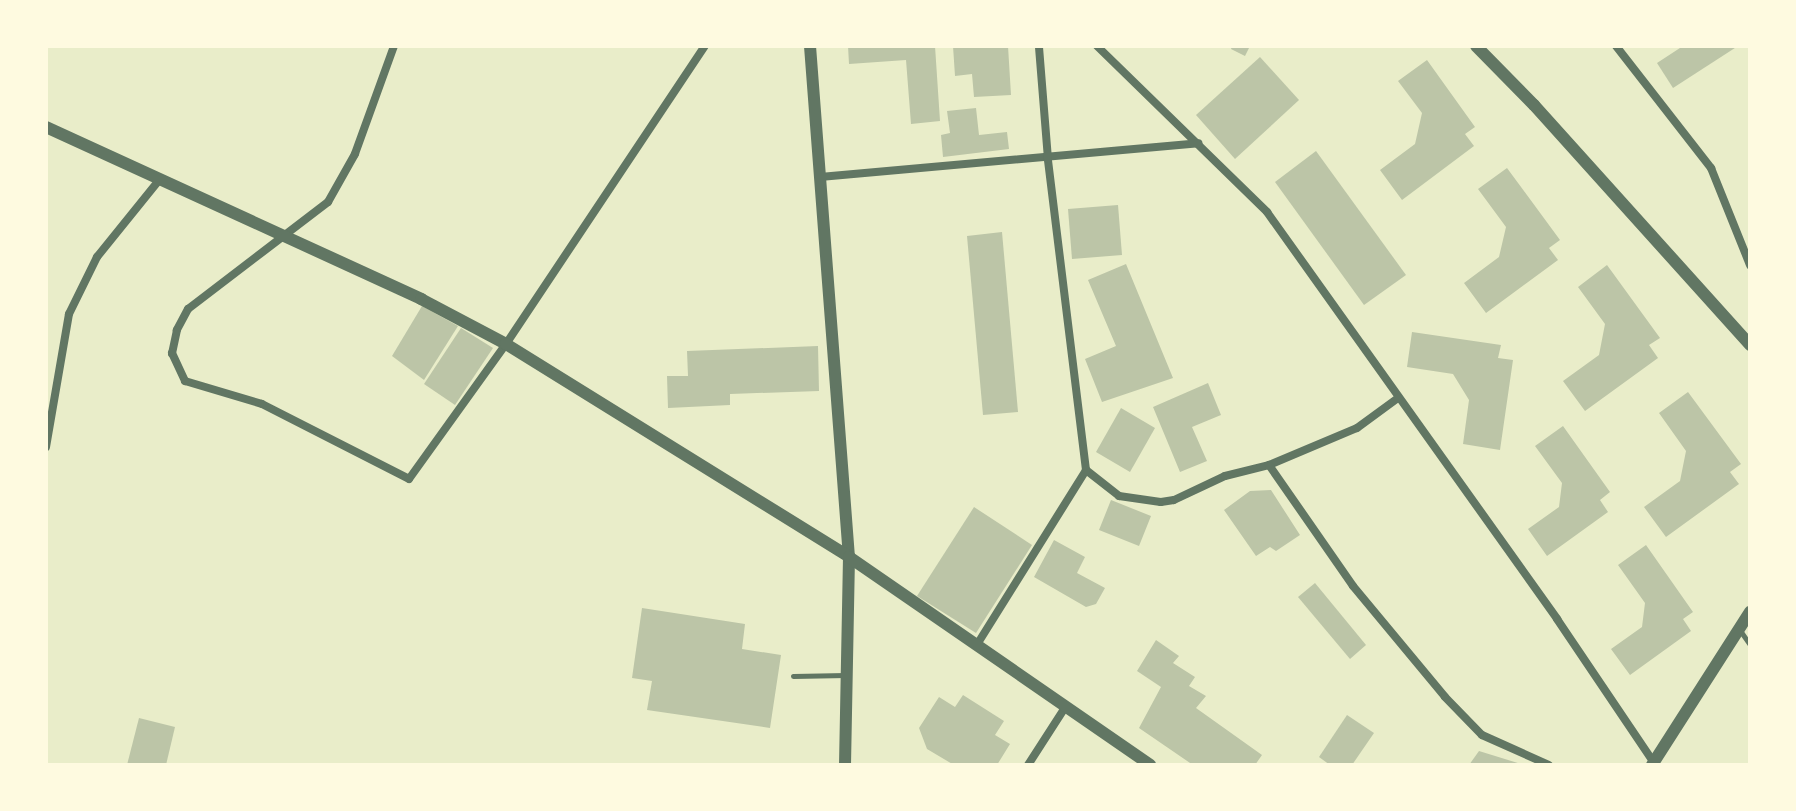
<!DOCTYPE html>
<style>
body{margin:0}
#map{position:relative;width:1796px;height:811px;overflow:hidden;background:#e9edc9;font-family:Figtree,sans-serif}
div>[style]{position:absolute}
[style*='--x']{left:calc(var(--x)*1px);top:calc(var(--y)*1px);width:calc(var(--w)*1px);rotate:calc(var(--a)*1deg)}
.building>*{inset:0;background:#bcc5a7}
.service>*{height:5px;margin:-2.5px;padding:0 2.5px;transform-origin:2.5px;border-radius:2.5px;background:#617663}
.minor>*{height:8px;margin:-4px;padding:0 4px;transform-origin:4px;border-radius:4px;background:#617663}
.tertiary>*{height:12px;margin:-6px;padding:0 6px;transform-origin:6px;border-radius:6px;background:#617663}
span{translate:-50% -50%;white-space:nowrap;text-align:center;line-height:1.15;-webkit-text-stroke:6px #fefae0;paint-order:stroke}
.frame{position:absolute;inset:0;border:48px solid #fefae0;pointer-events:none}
</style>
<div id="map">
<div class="building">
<i style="clip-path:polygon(848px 46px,935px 46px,940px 121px,911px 124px,906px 60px,849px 64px)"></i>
<i style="clip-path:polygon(953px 46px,1008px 46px,1011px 95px,974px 97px,972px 74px,955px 76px)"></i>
<i style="clip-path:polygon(1232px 46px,1250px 46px,1245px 56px,1231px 49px)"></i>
<i style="clip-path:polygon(1683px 46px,1738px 46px,1673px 88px,1657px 63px)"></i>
<i style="clip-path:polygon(1260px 57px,1299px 100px,1235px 159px,1196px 115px)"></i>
<i style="clip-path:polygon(1427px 60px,1475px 127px,1465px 134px,1474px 146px,1402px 200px,1380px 170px,1415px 144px,1422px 113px,1398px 81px)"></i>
<i style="clip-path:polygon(976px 108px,979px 135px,1007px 132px,1009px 149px,943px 157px,941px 135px,950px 133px,947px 111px)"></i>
<i style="clip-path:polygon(1316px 151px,1406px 275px,1364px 305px,1275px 182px)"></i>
<i style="clip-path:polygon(1507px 168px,1560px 240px,1549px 248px,1558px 260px,1486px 313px,1464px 283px,1499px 257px,1506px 227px,1478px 189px)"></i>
<i style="clip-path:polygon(1118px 205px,1122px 255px,1072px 259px,1068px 209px)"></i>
<i style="clip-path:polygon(1002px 232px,1018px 412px,983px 415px,967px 236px)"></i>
<i style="clip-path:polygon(1126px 264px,1173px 378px,1102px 402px,1085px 359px,1116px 346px,1088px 280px)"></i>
<i style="clip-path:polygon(1607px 265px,1660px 338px,1649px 345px,1658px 358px,1585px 411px,1563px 381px,1599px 355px,1605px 324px,1578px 287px)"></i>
<i style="clip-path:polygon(422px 306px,458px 326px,424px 380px,392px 356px)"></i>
<i style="clip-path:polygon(461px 328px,493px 348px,455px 405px,424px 384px)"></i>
<i style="clip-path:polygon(1412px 332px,1501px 345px,1498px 358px,1513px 360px,1500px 450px,1463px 444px,1469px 400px,1453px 374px,1407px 367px)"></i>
<i style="clip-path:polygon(818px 346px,819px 391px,730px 394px,730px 405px,668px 408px,667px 376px,688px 376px,687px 351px)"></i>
<i style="clip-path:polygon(1208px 383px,1221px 415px,1192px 427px,1207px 461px,1180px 472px,1153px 407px)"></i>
<i style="clip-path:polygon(1688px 392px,1741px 464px,1730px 472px,1739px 484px,1666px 537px,1644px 507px,1680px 481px,1686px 451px,1659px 413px)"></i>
<i style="clip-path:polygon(1121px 408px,1155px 428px,1130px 472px,1096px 452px)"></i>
<i style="clip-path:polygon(1563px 426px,1610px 492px,1600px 500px,1608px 512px,1547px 556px,1528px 529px,1559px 507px,1562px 483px,1535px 446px)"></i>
<i style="clip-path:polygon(1271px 490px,1300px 535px,1276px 551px,1270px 547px,1256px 556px,1224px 510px,1250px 491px)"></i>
<i style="clip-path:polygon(1111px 500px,1151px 516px,1139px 546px,1099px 530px)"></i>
<i style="clip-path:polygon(974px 507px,1032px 545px,976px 633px,917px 596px)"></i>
<i style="clip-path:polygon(1054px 540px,1085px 557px,1077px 573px,1105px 588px,1096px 604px,1086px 607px,1034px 577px)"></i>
<i style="clip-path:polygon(1646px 545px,1693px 612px,1683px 619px,1691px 631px,1630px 675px,1611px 649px,1642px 627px,1645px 603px,1618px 565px)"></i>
<i style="clip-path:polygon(1315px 583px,1366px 645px,1350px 659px,1298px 597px)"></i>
<i style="clip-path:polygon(642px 608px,745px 624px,742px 649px,781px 655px,770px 728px,647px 710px,652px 681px,632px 678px)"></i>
<i style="clip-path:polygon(1156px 640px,1179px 656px,1173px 663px,1195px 677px,1189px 686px,1206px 696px,1196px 708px,1262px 755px,1255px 765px,1193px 765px,1139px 728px,1161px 687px,1137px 671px)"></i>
<i style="clip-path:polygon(963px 695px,1004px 721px,995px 735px,1010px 744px,997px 765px,954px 765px,927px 749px,919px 728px,939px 697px,955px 707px)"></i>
<i style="clip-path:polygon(1347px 715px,1374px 733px,1352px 765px,1330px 765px,1319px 757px)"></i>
<i style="clip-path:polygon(139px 718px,175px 727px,166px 765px,127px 765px)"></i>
<i style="clip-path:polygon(1479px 751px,1521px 764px,1521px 765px,1469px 765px)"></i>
</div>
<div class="service">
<i style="--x:1739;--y:629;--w:19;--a:55"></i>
<i style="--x:793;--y:676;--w:53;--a:-1.1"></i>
</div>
<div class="minor">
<i style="--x:394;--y:46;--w:115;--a:109.9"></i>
<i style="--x:355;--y:154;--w:55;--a:119.4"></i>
<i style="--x:328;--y:202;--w:176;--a:142.6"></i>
<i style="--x:188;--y:309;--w:24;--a:118"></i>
<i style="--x:177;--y:330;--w:24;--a:102"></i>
<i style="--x:172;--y:353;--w:31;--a:65"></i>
<i style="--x:185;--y:381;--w:80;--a:16.6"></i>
<i style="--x:262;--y:404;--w:165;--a:27"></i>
<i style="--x:409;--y:479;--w:166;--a:-54.3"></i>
<i style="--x:506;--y:344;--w:358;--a:-56.3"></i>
<i style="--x:1097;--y:46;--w:238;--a:44.3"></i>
<i style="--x:1267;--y:212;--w:500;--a:54.5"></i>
<i style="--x:1557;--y:619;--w:174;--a:56"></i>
<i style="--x:1616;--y:46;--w:155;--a:52.1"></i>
<i style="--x:1711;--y:168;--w:105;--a:68.1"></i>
<i style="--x:820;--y:177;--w:380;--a:-5.1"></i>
<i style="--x:46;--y:447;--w:135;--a:-80.2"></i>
<i style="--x:69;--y:314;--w:64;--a:-63.8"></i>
<i style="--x:97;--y:257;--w:100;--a:-51.1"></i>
<i style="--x:1269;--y:465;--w:95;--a:-22.8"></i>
<i style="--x:1357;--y:428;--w:51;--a:-36.2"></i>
<i style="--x:1086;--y:470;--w:42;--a:38.2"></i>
<i style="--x:1119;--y:496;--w:42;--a:8.1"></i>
<i style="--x:1161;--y:502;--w:13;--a:-9"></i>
<i style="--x:1174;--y:500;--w:56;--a:-25.2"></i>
<i style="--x:1225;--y:476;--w:45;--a:-14"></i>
<i style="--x:1269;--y:465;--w:147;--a:55.2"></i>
<i style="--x:1353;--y:586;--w:144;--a:50.3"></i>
<i style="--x:1445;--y:697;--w:53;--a:45.8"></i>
<i style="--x:1482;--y:735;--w:73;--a:24.1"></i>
<i style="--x:978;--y:643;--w:204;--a:-58"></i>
<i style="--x:1086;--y:470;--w:313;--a:-97"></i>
<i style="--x:1048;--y:159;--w:113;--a:-94.6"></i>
<i style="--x:1028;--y:765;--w:70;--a:-57.2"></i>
</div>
<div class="tertiary">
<i style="--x:810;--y:46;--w:512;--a:85.64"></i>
<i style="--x:849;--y:557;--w:208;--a:91.1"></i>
<i style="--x:1476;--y:46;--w:83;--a:45.5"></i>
<i style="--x:1534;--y:105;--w:323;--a:48"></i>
<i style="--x:46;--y:127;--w:413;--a:24.6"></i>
<i style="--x:421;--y:299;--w:96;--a:27.9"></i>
<i style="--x:506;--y:344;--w:404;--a:31.8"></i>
<i style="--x:849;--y:557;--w:366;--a:34.6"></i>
<i style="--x:1652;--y:765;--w:182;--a:-57.4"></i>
</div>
<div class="frame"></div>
</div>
